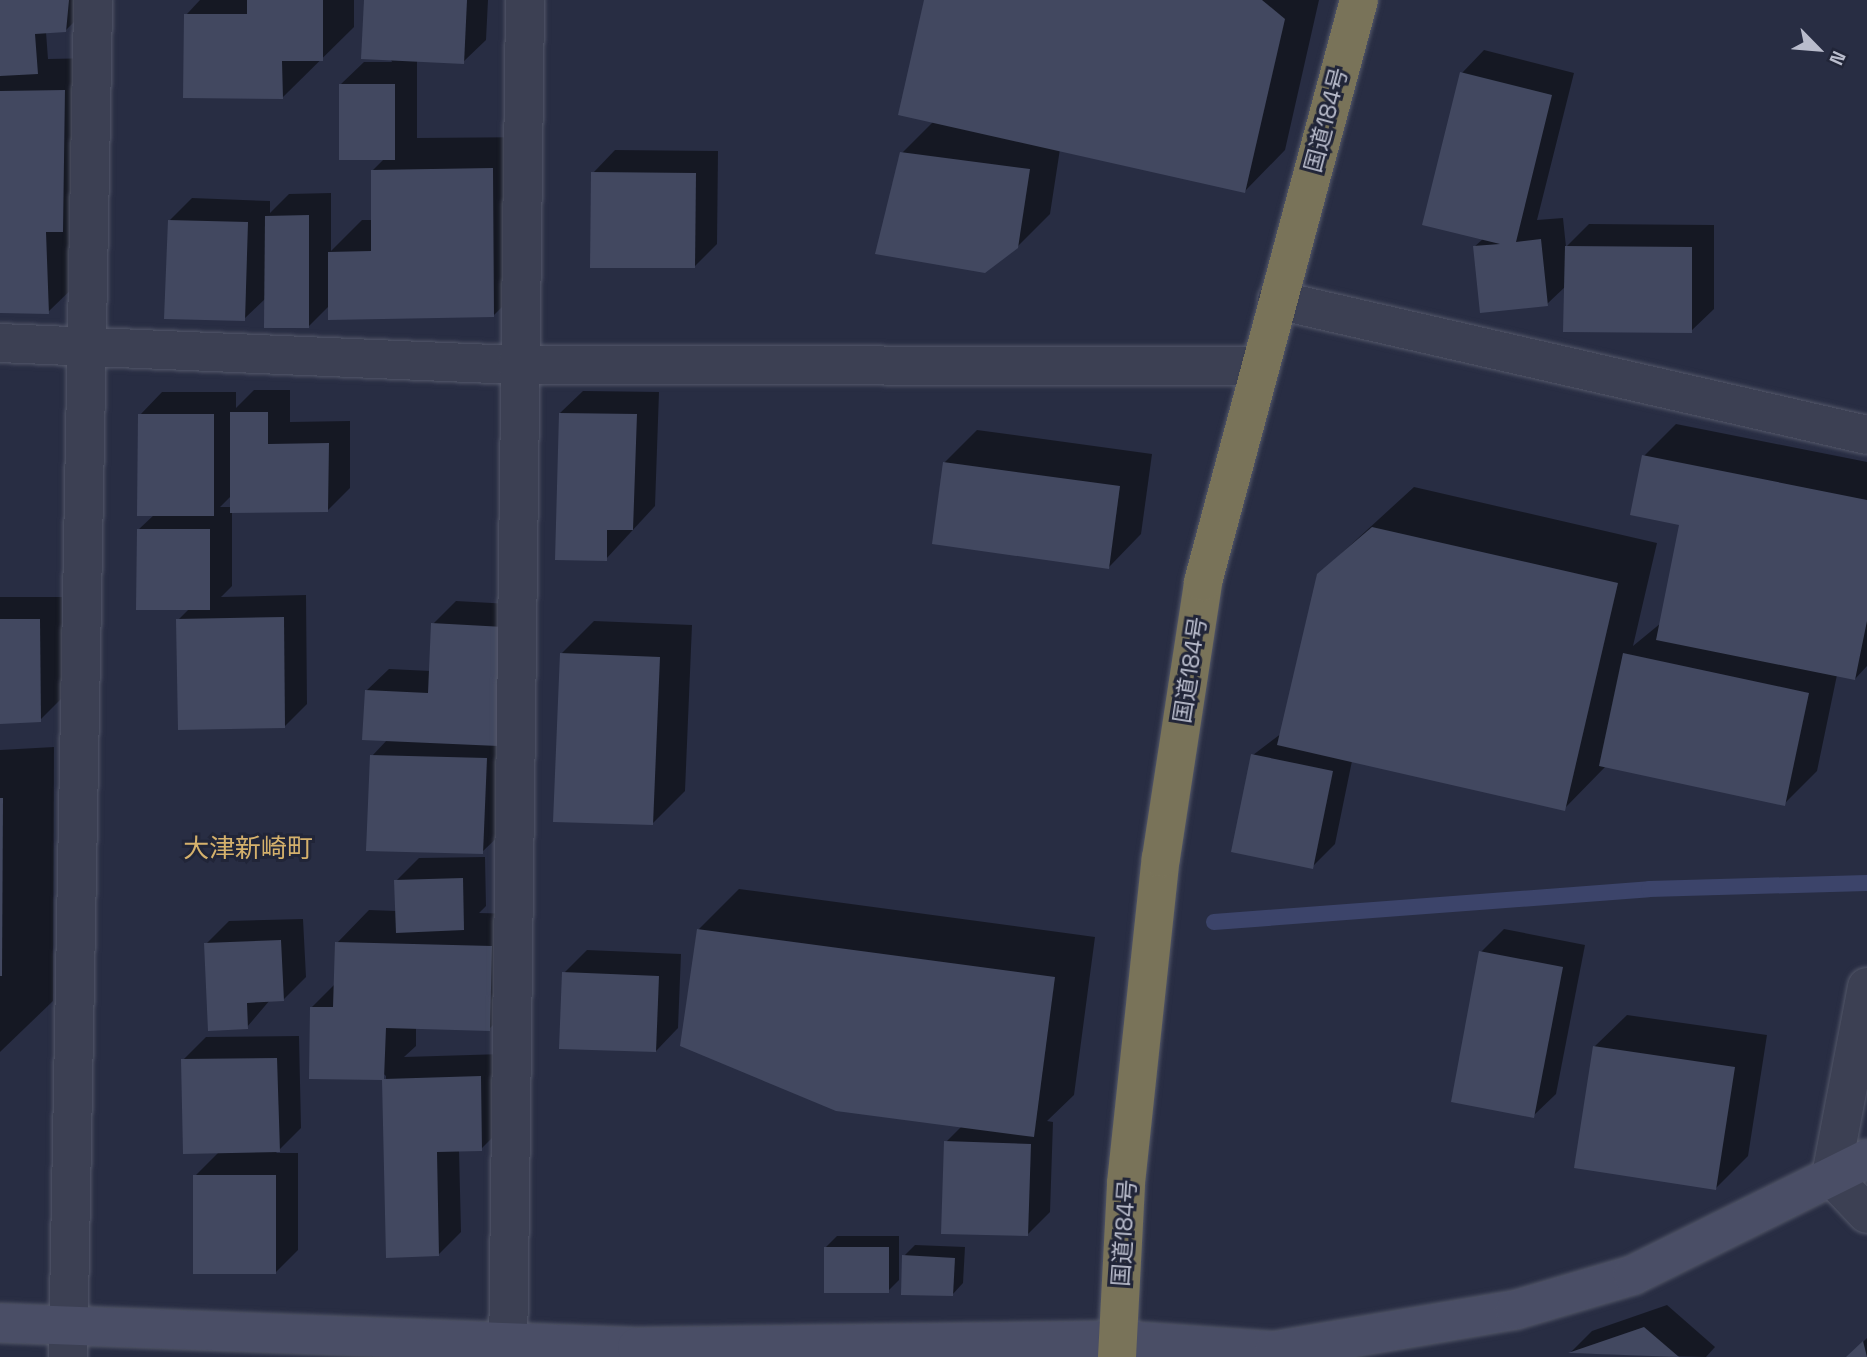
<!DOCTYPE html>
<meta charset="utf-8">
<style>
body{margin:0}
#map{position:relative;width:1867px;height:1357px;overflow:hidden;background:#282d43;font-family:"Space Grotesk","Noto Sans JP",sans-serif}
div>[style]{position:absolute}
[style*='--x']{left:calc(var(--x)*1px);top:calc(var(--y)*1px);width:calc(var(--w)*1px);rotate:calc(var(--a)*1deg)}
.shadow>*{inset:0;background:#0007}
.stream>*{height:16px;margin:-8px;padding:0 8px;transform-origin:8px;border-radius:8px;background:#3c446a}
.building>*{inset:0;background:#424860}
.roads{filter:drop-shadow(0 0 2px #54586a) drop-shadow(0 0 2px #54586a)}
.street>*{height:38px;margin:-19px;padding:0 19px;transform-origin:19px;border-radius:19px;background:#3c4053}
.secondary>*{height:38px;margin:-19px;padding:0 19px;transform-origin:19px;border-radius:19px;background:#4a4e66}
.highway>*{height:38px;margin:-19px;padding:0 19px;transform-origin:19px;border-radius:19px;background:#797359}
span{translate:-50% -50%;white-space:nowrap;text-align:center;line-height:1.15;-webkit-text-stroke:6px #212538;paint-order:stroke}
.street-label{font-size:23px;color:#b9bccc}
.quarter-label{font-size:26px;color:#d5b16c}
.north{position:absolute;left:1783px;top:14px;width:70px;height:70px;-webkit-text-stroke:5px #212538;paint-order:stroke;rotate:115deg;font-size:19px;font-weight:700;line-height:28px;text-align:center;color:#b9bccc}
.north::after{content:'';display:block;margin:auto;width:24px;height:32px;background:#b9bccc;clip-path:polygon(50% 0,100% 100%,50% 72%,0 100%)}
</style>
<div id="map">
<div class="shadow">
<i style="clip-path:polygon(0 0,96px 0,65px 31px,46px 32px,48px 59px,97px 58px,81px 280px,48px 312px,0 311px)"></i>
<i style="clip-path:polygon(200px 0,354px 0,354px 27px,282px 98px,186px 15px)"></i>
<i style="clip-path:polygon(365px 0,488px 0,486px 40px,463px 62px,417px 60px,417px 138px,525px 137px,526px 283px,493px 316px,330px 305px,309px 326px,266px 298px,244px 319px,169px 221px,192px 198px,270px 201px,270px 213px,289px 194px,331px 193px,331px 251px,362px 220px,373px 220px,373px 170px,385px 158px,341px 84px,364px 62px,392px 62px)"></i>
<i style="clip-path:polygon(925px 0,1319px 0,1285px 150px,1245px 191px,1060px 149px,1050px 214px,1017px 247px,902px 153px,934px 121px)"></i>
<i style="clip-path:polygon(1484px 50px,1574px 73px,1537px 220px,1563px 218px,1566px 247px,1589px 224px,1714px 225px,1714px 309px,1691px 331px,1566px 286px,1547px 304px,1474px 247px,1484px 238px,1462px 73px)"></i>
<i style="clip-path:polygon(615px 150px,718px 151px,717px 244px,694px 267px,593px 173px)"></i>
<i style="clip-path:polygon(evenodd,254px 390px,290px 390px,290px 422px,350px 421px,350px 488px,328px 510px,232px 511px,232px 586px,221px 597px,306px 595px,307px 704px,285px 726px,178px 620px,190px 608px,138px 530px,155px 514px,140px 415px,162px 392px,236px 392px,236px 408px,254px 390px,232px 495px,232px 507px,220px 507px,232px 495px)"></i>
<i style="clip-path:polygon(583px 391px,659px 392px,655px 506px,606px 559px,560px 413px)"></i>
<i style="clip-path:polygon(1676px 424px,1867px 462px,1867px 666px,1855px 679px,1837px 675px,1817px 771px,1784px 804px,1606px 766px,1564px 809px,1352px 761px,1335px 844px,1312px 867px,1253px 755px,1282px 733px,1319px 574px,1414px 487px,1657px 543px,1633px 646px,1661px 623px,1681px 523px,1644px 456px)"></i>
<i style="clip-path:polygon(977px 430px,1152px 454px,1141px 534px,1109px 567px,944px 463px)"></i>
<i style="clip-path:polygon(0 597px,62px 597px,63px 697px,40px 720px,0 722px)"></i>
<i style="clip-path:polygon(456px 601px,526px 605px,505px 830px,482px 852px,372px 756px,388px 739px,366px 691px,389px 669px,431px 671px,433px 624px)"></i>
<i style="clip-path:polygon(594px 621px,692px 625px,685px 791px,653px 823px,561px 654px)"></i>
<i style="clip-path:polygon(54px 747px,53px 1001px,0 1052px,0 750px)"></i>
<i style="clip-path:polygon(485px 857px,486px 906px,479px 913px,524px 914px,521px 997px,489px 1029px,416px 1027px,416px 1046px,404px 1057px,503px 1054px,504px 1126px,481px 1149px,459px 1150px,461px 1232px,438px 1255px,387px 1256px,386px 1076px,312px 1007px,335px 984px,337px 943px,369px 910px,397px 911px,396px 881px,419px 858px)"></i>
<i style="clip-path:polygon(739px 889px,1095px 937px,1074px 1095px,1047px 1121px,1053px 1122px,1050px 1212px,1027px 1235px,946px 1142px,962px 1126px,698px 930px)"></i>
<i style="clip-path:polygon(303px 919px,306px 977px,283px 1000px,270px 1000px,247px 1027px,206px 944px,229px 921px)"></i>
<i style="clip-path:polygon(1504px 929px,1585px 945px,1556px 1094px,1533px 1116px,1481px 952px)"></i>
<i style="clip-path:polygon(587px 950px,681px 954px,678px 1028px,656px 1051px,564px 973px)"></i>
<i style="clip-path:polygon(1627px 1015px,1767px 1035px,1748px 1156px,1716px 1188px,1594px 1047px)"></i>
<i style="clip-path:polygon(299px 1036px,301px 1128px,276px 1153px,298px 1153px,298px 1250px,276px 1272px,195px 1176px,219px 1152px,183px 1060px,206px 1037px)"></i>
<i style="clip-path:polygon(837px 1236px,899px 1236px,899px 1280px,888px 1291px,826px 1247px)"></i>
<i style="clip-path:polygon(915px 1245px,965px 1247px,963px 1283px,952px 1295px,904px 1256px)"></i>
<i style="clip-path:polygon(1667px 1305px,1715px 1347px,1706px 1357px,1570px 1353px,1592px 1331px)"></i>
<i style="clip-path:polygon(1867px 1338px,1867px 1357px,1848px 1357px)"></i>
</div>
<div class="stream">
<i style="--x:1214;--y:922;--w:436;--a:-4.3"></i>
<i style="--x:1649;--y:889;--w:218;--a:-1.6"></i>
</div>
<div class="building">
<i style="clip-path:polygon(0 0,69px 0,66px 32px,35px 34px,38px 74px,0 76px)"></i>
<i style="clip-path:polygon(247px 0,323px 0,323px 61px,282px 61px,283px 99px,183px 98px,184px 14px,247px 14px)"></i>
<i style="clip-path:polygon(364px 0,467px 0,464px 64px,361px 59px)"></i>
<i style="clip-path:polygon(924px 0,1262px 0,1285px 19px,1245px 193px,898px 115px)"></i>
<i style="clip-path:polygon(1460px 72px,1552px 95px,1516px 242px,1541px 239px,1548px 306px,1480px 313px,1473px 246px,1500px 244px,1422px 225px)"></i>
<i style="clip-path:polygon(339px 84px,395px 84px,395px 160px,339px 160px)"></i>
<i style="clip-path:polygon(65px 90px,63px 232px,46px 232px,49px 314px,0 313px,0 91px)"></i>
<i style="clip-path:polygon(900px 152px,1030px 169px,1018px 248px,985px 273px,875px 254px)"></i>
<i style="clip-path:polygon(493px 168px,494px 317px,328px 320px,328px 252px,371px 251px,371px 170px)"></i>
<i style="clip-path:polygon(591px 172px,696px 173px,695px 268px,590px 268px)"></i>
<i style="clip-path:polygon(309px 215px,309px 328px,264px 328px,265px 216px)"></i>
<i style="clip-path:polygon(168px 220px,248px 222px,245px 321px,164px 319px)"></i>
<i style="clip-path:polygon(1565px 246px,1692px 247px,1692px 333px,1563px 332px)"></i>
<i style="clip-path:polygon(230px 412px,268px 412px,268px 444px,329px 443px,328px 512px,230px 513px)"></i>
<i style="clip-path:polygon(559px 413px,637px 414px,633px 530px,607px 530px,607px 561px,555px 560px)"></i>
<i style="clip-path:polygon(138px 414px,214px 414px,214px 516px,137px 516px)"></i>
<i style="clip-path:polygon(1642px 455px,1867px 500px,1867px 621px,1855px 680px,1656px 640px,1679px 525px,1630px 515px)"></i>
<i style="clip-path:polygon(943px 462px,1120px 486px,1109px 569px,932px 544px)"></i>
<i style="clip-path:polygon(1372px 527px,1618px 583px,1565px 811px,1277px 745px,1317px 574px)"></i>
<i style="clip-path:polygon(137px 529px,210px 529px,210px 610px,136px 610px)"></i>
<i style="clip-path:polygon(284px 617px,285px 728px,178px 730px,176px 619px)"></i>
<i style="clip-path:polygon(0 619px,40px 619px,41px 722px,0 724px)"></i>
<i style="clip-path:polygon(431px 623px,504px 627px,498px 746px,362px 740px,365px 690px,428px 693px)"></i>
<i style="clip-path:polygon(560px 653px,660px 657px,653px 825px,553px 822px)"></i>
<i style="clip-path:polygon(1623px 653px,1809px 693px,1785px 806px,1599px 766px)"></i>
<i style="clip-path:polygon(1251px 754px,1333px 771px,1313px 869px,1231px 852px)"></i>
<i style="clip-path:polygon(370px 755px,487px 758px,483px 854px,366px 851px)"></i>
<i style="clip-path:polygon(0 798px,3px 798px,2px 976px,0 976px)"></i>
<i style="clip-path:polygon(463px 878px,464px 930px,396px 933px,394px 880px)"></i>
<i style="clip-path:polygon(697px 929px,1055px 977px,1034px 1137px,836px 1111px,680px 1046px)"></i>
<i style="clip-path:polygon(281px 940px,284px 1001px,247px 1003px,248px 1029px,208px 1031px,204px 943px)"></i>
<i style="clip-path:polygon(335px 942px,492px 946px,490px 1031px,386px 1028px,384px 1079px,481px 1076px,482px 1151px,437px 1152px,439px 1256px,386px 1258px,382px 1080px,309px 1079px,310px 1007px,333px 1007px)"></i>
<i style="clip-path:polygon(1479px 951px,1563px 967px,1534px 1118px,1451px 1102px)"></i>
<i style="clip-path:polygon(562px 972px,659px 976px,656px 1052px,559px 1049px)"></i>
<i style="clip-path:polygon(1593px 1046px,1735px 1067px,1716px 1190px,1574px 1168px)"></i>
<i style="clip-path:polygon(277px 1058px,280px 1152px,183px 1154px,181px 1059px)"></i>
<i style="clip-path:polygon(944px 1141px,1031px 1144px,1028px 1236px,941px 1234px)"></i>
<i style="clip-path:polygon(193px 1175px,276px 1175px,276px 1274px,193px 1274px)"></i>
<i style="clip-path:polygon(824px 1247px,889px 1247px,889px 1293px,824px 1293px)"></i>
<i style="clip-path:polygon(902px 1255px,955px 1258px,953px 1296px,901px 1295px)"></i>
<i style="clip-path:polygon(1644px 1327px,1679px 1357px,1568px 1353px)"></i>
<i style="clip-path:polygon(1863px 1341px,1867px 1357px,1846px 1357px)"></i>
</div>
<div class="roads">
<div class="street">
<i style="--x:1277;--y:300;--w:605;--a:12.89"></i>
<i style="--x:0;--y:343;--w:517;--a:2.44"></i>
<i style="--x:517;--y:365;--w:742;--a:0.08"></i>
<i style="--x:1867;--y:987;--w:192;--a:100.8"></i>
<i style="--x:1831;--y:1176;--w:52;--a:46.5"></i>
<i style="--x:68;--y:1357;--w:1357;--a:-88.94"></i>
<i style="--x:508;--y:1357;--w:1357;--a:-89.28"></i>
</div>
<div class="secondary">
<i style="--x:0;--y:1323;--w:637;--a:2.16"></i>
<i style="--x:637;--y:1347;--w:480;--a:-0.8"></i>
<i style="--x:1117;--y:1340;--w:157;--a:4"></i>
<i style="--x:1274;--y:1351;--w:244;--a:-9.7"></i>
<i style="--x:1515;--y:1310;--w:123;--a:-16.5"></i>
<i style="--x:1633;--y:1275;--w:261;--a:-26.4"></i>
</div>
<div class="highway">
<i style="--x:1117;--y:1357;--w:174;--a:-87"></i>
<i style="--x:1126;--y:1183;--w:327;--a:-83.9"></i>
<i style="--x:1161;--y:858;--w:279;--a:-81.3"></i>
<i style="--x:1203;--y:582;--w:603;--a:-75"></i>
</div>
</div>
<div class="street-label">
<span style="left:1326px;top:120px;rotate:-75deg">国道184号</span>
<span style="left:1190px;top:670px;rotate:-81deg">国道184号</span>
<span style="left:1124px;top:1233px;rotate:-86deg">国道184号</span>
</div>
<div class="quarter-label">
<span style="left:248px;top:849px">大津新崎町</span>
</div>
<div class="north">N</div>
</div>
